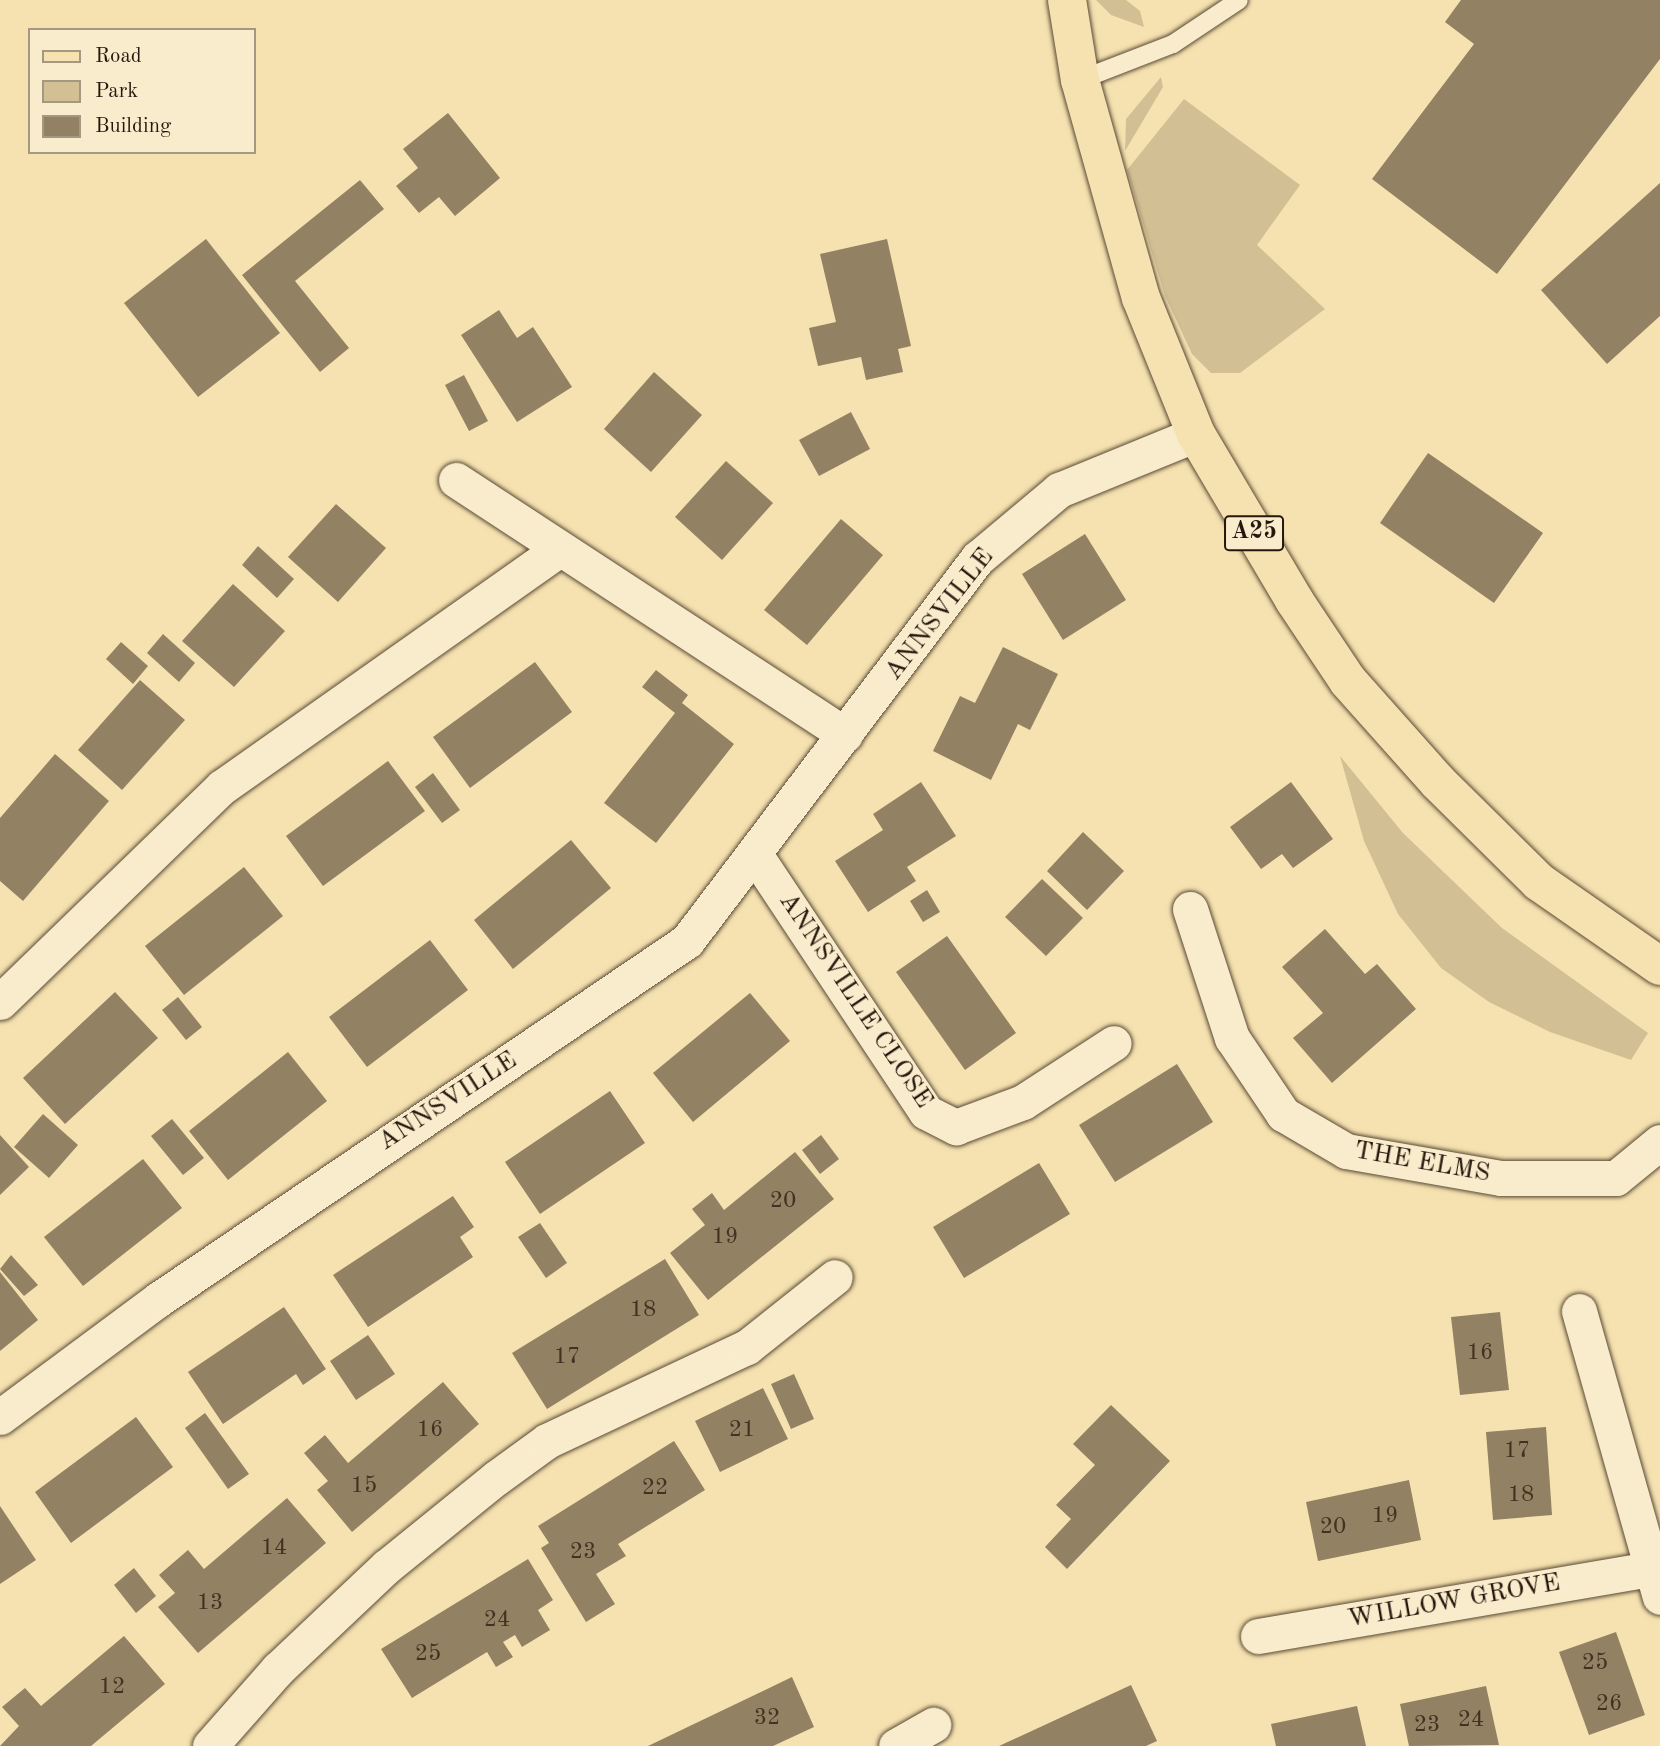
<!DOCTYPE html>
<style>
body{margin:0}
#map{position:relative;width:1660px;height:1746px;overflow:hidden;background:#f6e2b0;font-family:"Old Standard TT",serif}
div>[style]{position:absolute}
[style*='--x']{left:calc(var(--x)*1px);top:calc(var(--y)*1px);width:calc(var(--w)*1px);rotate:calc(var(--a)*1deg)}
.green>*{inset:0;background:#d3bf94}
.building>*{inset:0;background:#928162}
.roads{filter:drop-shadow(0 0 2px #5a4a36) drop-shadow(0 0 2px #5a4a36)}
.lane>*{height:18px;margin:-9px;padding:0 9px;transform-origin:9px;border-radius:9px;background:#f9eccc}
.street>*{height:35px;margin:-17.5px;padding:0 17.5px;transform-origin:17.5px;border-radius:17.5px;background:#f9eccc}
.primary>*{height:38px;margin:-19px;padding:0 19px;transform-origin:19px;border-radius:19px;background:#f6e2b0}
span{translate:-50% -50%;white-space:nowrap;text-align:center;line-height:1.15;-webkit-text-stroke:5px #f9eccc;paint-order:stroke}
.number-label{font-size:23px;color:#413223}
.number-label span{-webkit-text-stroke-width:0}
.shield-label span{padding:2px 5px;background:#f9eccc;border:2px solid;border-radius:5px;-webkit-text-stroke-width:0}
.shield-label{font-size:24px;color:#26170e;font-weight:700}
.street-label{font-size:26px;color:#26170e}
.legend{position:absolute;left:28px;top:28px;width:228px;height:126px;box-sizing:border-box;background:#f9eccc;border:2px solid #a59780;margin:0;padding:9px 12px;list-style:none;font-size:21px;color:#26170e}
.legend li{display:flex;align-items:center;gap:14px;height:35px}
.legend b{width:35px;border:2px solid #a59780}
</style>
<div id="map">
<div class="green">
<i style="clip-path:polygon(1096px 0,1126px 0,1140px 11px,1144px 27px,1111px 15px)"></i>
<i style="clip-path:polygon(1161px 77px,1163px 87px,1125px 151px,1126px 119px)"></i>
<i style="clip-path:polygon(1184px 99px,1300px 185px,1257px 245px,1325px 309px,1240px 373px,1211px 373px,1192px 354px,1165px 296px,1127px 170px)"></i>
<i style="clip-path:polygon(1340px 756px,1403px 833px,1502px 928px,1648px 1033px,1631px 1060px,1550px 1032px,1489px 1002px,1441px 968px,1398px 914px,1364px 841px)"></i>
</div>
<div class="building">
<i style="clip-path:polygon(1461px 0,1660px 0,1660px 59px,1497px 274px,1372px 179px,1474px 44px,1445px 22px)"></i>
<i style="clip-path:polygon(448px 113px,500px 178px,455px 216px,439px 197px,419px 213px,396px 186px,418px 168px,403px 149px)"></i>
<i style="clip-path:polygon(360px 180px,384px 209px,295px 281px,349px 348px,320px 372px,242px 275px)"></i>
<i style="clip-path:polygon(1660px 183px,1660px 316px,1607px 364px,1541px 290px)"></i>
<i style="clip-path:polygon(206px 239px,280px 333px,198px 397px,124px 303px)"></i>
<i style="clip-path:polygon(887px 239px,911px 346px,898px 349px,903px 372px,866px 380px,861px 357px,818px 366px,809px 328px,836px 322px,820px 254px)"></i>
<i style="clip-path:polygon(499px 310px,517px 338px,533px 327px,572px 387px,517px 422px,461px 335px)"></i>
<i style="clip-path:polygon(654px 372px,702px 415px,651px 472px,604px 429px)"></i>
<i style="clip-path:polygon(464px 375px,488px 421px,469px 431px,445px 385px)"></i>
<i style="clip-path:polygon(851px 412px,870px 449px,819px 476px,799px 440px)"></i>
<i style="clip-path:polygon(1428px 453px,1543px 533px,1494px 603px,1380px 523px)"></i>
<i style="clip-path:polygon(726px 461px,773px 503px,722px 560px,675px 517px)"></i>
<i style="clip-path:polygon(336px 504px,386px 548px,338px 602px,288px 557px)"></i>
<i style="clip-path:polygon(841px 519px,883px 555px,807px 645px,764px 610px)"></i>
<i style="clip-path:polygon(1085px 534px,1126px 600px,1063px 640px,1022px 574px)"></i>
<i style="clip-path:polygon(258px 546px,294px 579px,277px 598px,242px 565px)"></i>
<i style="clip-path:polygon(233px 584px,285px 631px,234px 687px,182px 641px)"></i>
<i style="clip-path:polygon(163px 634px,195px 663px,179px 682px,147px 653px)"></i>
<i style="clip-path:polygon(121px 642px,148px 666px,133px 684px,106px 659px)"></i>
<i style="clip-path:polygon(1003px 647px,1058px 674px,1030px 730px,1018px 724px,991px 780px,933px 751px,960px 696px,975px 703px)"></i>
<i style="clip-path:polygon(535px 662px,572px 712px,470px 788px,433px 737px)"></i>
<i style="clip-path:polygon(656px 670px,688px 695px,682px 703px,734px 744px,656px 843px,604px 803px,675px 713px,642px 687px)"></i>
<i style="clip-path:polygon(140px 680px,185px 720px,122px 790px,78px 750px)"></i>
<i style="clip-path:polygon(55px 754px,109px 801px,23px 901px,0 881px,0 818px)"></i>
<i style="clip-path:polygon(388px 761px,425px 811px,323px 886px,286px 836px)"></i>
<i style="clip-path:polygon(433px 773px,460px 810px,442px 823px,415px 787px)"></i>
<i style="clip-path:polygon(921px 782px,956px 836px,907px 867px,916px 881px,868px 912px,835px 861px,883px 830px,873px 814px)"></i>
<i style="clip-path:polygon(1291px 782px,1333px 839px,1293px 868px,1282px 854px,1261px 869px,1230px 827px)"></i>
<i style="clip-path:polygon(1083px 832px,1124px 871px,1087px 910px,1047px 871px)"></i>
<i style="clip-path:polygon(571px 840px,611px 888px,513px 969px,474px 920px)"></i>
<i style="clip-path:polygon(244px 867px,283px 916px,184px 995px,145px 946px)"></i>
<i style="clip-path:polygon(1042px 879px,1083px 918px,1046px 956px,1005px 917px)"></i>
<i style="clip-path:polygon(927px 890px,940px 912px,923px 922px,910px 901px)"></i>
<i style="clip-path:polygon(1325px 929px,1365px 974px,1377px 964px,1416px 1009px,1332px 1083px,1293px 1038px,1323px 1013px,1282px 967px)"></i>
<i style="clip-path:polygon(947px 936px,1016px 1033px,965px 1070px,896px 972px)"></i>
<i style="clip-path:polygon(430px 940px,468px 990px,367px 1067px,329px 1017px)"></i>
<i style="clip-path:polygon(115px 992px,158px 1038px,65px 1124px,23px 1078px)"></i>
<i style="clip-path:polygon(750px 993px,790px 1041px,693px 1122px,653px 1073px)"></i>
<i style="clip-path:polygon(178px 997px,202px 1027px,186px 1040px,162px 1010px)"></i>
<i style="clip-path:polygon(288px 1052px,327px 1101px,228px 1180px,189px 1131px)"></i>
<i style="clip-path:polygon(1177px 1064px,1213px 1122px,1115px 1182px,1079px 1125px)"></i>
<i style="clip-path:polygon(610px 1091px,645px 1143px,540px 1214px,505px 1162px)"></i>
<i style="clip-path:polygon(43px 1114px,78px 1145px,49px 1178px,14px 1147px)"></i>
<i style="clip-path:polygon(172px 1119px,204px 1158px,183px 1175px,151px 1136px)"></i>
<i style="clip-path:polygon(0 1135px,29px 1167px,0 1195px)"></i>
<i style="clip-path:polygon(821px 1135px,839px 1159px,820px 1174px,802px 1150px)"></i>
<i style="clip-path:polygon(795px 1152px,834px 1199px,708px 1300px,670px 1253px,705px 1225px,692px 1209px,712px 1193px,724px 1210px)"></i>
<i style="clip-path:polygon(143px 1159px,182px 1208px,83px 1286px,44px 1237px)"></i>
<i style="clip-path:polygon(1039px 1163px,1070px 1214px,964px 1278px,933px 1227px)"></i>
<i style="clip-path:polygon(453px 1196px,474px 1227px,460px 1237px,473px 1257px,368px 1327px,333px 1275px)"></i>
<i style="clip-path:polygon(540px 1223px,567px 1263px,546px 1278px,518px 1237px)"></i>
<i style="clip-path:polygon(11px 1255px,38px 1285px,24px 1296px,0 1269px)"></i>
<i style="clip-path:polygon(665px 1259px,699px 1315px,547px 1409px,512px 1353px)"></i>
<i style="clip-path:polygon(0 1272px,38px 1320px,0 1351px)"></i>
<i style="clip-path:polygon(284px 1307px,326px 1369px,303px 1385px,296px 1374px,223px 1424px,188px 1372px)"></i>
<i style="clip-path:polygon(1500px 1312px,1509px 1390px,1460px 1395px,1451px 1317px)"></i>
<i style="clip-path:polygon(368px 1335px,395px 1374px,356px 1400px,330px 1361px)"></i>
<i style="clip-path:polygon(794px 1374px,814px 1419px,791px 1429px,771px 1384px)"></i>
<i style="clip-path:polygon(443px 1382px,479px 1424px,352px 1532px,317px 1490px,328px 1481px,304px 1453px,325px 1435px,348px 1463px)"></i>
<i style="clip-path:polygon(763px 1388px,788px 1439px,720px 1472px,695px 1421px)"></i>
<i style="clip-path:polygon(1111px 1405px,1170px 1461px,1067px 1569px,1045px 1547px,1071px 1519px,1056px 1505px,1095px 1465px,1073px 1444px)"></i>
<i style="clip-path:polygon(205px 1413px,249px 1474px,228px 1489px,185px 1428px)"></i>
<i style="clip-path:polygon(136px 1417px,173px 1467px,71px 1543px,35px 1492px)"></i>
<i style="clip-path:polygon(1546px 1427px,1552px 1515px,1493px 1520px,1486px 1432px)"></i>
<i style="clip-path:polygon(674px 1441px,705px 1490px,618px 1544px,626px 1556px,596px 1574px,615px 1604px,586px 1622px,541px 1548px,549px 1543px,538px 1526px)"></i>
<i style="clip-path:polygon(1409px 1480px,1421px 1540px,1318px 1561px,1306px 1502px)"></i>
<i style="clip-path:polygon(287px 1498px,326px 1543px,198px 1653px,158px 1607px,175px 1593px,159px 1575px,188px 1550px,204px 1569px)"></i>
<i style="clip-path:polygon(0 1506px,36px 1560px,0 1584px)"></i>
<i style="clip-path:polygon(528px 1559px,553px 1600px,538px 1610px,550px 1630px,522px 1647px,515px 1635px,503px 1642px,513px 1657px,496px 1667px,487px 1652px,412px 1698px,381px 1649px)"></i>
<i style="clip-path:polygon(134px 1568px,156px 1596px,136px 1613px,114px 1585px)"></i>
<i style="clip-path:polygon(1616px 1632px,1645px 1715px,1589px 1735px,1559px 1652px)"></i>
<i style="clip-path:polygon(124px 1636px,165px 1684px,91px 1746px,0 1746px,19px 1726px,2px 1707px,25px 1688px,41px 1706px)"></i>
<i style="clip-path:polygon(792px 1677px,814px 1727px,773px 1746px,648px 1746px)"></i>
<i style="clip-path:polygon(1131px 1685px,1157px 1741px,1146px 1746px,999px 1746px)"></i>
<i style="clip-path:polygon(1486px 1686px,1499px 1745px,1409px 1746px,1400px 1704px)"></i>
<i style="clip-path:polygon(1357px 1706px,1366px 1746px,1276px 1746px,1271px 1724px)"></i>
</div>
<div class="roads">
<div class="lane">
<i style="--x:1080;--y:80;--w:100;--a:-21.2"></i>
<i style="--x:1173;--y:44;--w:79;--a:-33.7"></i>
</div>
<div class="street">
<i style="--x:456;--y:480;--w:465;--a:33.2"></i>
<i style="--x:756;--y:856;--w:307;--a:56.4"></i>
<i style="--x:926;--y:1112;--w:34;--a:27"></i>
<i style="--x:956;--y:1127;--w:72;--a:-20.5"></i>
<i style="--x:1023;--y:1102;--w:108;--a:-33"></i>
<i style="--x:1190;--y:909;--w:136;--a:72"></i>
<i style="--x:1232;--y:1038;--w:92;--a:56.1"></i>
<i style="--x:1283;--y:1114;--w:73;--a:30.4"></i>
<i style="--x:1346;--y:1151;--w:157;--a:9.9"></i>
<i style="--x:1501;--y:1178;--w:115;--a:0"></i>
<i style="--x:1616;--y:1178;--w:57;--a:-39.3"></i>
<i style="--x:0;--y:1002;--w:309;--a:-44.1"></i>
<i style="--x:222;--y:787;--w:410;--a:-35.2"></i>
<i style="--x:1579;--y:1311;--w:297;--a:74.2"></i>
<i style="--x:0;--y:1417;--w:198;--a:-36.6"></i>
<i style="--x:159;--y:1299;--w:638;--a:-34.14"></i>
<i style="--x:687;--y:941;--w:481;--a:-52.8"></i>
<i style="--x:978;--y:558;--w:106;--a:-40"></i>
<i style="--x:1059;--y:490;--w:148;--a:-22.2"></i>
<i style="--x:1258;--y:1636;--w:398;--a:-9.7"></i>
<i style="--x:210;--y:1746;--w:103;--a:-48.6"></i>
<i style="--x:278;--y:1669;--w:149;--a:-43.4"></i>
<i style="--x:386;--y:1567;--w:141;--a:-39"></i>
<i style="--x:496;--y:1478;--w:63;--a:-36"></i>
<i style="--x:547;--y:1441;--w:221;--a:-25.2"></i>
<i style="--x:747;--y:1347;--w:112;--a:-38.5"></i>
<i style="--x:896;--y:1746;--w:43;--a:-29.6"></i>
</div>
<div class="primary">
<i style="--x:1067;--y:0;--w:81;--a:80.8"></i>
<i style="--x:1080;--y:80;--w:226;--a:74.4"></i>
<i style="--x:1141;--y:298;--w:147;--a:68"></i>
<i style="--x:1196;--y:434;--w:193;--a:59.4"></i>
<i style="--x:1294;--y:600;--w:97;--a:56.3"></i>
<i style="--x:1348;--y:681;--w:135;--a:48.3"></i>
<i style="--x:1438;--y:782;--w:142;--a:44.7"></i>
<i style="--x:1539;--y:882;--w:147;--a:34.8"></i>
</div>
</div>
<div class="number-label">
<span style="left:783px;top:1201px">20</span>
<span style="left:725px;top:1237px">19</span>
<span style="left:643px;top:1310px">18</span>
<span style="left:1480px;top:1353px">16</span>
<span style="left:567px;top:1357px">17</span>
<span style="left:430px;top:1430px">16</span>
<span style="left:742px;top:1430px">21</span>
<span style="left:1517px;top:1451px">17</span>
<span style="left:364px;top:1486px">15</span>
<span style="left:655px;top:1488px">22</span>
<span style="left:1521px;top:1495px">18</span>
<span style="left:1385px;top:1516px">19</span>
<span style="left:1333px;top:1527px">20</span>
<span style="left:274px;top:1548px">14</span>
<span style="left:583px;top:1552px">23</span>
<span style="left:210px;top:1603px">13</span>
<span style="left:497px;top:1620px">24</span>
<span style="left:428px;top:1654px">25</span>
<span style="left:1595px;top:1663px">25</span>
<span style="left:112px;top:1687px">12</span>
<span style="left:1609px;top:1704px">26</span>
<span style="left:767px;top:1718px">32</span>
<span style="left:1471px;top:1720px">24</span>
<span style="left:1427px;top:1725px">23</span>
</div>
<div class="shield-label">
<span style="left:1254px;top:533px">A25</span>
</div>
<div class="street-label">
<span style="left:940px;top:615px;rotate:-52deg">ANNSVILLE</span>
<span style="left:855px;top:1001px;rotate:56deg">ANNSVILLE CLOSE</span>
<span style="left:448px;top:1102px;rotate:-33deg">ANNSVILLE</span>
<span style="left:1422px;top:1163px;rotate:10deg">THE ELMS</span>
<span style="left:1454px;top:1602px;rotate:-10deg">WILLOW GROVE</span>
</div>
<ul class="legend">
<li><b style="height:9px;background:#f6e2b0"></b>Road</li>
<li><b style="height:19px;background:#d3bf94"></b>Park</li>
<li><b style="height:19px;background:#928162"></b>Building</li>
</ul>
</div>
